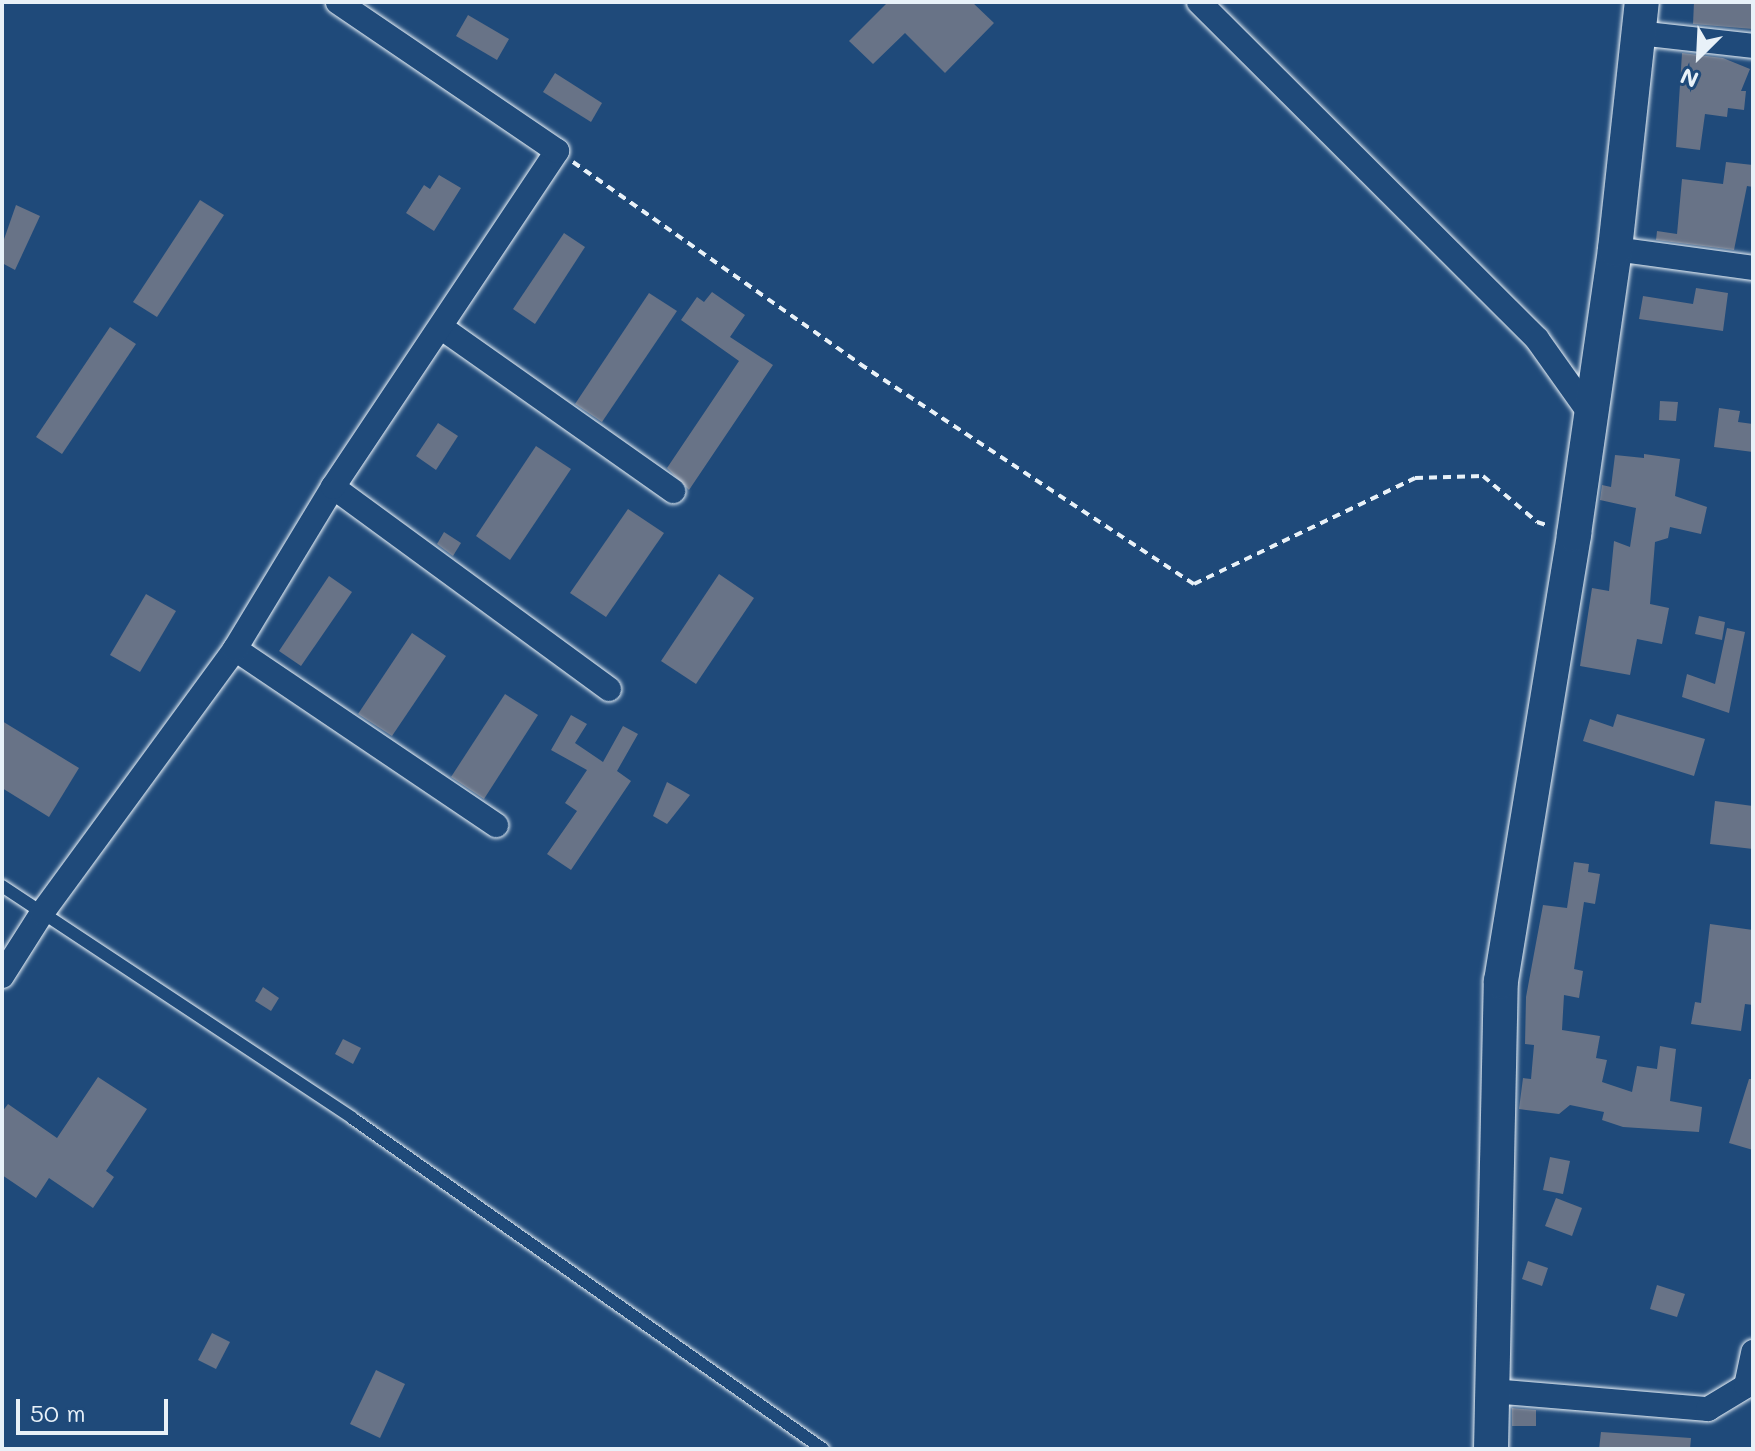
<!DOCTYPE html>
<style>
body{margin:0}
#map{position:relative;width:1755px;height:1451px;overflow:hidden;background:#1f4a7a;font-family:Mali,sans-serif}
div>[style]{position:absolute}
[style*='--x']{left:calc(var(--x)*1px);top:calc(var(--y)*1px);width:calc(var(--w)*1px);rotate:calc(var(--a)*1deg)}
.building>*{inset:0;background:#687387}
.path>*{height:4px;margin-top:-2px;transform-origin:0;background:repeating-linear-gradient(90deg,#e8f1f8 0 8px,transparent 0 14px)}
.roads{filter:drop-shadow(0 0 2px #e8f1f8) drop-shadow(0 0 2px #e8f1f8)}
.lane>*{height:12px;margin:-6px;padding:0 6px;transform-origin:6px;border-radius:6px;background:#1f4a7a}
.street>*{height:24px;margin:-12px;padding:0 12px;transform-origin:12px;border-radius:12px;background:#1f4a7a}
.secondary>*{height:34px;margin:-17px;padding:0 17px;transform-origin:17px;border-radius:17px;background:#1f4a7a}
span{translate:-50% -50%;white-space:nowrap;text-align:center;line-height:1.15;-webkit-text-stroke:8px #1f4a7a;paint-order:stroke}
.frame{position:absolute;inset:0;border:4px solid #e8f1f8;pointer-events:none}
.north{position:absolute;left:1659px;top:16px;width:80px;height:80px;-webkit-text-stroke:6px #1f4a7a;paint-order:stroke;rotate:204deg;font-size:22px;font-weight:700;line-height:32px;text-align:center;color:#e8f1f8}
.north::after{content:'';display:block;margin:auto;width:28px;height:36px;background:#e8f1f8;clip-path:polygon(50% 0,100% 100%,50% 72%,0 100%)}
.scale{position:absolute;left:16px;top:1399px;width:152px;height:36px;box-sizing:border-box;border:4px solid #e8f1f8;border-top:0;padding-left:10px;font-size:24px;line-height:28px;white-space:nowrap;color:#e8f1f8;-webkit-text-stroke:6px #1f4a7a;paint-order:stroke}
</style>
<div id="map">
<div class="building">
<i style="clip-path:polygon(888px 2px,972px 2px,994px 23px,945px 73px,905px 33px,873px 64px,849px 41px)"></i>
<i style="clip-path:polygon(1694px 2px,1753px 2px,1753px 29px,1693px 24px)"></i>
<i style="clip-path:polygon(468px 15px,509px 39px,497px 60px,456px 36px)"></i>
<i style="clip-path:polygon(1682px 53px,1723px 58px,1750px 69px,1741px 91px,1746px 91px,1744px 110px,1728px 108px,1727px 117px,1705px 114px,1700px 150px,1676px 147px)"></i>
<i style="clip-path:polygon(555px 73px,602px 103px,591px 122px,543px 92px)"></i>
<i style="clip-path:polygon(1726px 162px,1753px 165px,1753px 187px,1747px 186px,1734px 250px,1656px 240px,1657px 231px,1677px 234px,1682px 179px,1723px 184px)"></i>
<i style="clip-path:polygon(439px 175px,461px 188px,434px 231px,406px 213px,424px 185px,430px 189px)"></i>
<i style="clip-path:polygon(200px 200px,224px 215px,157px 317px,133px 302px)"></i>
<i style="clip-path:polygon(16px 205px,40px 216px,15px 270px,2px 263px,2px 245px)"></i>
<i style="clip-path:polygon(564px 233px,585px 247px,535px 324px,513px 309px)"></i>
<i style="clip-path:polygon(1696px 288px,1728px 293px,1723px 331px,1639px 319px,1643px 296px,1693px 304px)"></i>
<i style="clip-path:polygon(712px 292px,745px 315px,730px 337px,773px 365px,689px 490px,667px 468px,739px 361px,681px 320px,697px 297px,704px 302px)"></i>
<i style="clip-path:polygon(649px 293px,677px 311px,602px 422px,575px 404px)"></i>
<i style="clip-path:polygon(110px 327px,136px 344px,62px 454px,36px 437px)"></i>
<i style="clip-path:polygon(1660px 401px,1678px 402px,1676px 421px,1659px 420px)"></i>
<i style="clip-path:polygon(1719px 408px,1740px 411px,1738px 422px,1753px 424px,1753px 452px,1714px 447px)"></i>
<i style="clip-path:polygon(438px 423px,458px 436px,436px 470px,416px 456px)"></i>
<i style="clip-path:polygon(536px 446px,571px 469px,510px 560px,476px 536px)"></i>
<i style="clip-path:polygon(1644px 454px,1680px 459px,1675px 496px,1707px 507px,1701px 534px,1670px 527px,1668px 538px,1655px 542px,1650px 604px,1669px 608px,1662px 644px,1637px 639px,1630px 675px,1580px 666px,1592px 588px,1609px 591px,1614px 541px,1630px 547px,1636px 508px,1600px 500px,1602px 485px,1611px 487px,1615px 455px,1644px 458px)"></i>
<i style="clip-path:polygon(628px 509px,664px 533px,606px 617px,570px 593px)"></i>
<i style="clip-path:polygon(444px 532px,461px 543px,453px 556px,437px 544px)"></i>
<i style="clip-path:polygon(719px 574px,754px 598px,696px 684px,661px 661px)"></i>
<i style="clip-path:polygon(329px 576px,352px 592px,301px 666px,279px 651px)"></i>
<i style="clip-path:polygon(146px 594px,176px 611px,140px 672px,110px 655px)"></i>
<i style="clip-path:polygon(1699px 616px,1725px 622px,1722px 640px,1695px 634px)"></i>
<i style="clip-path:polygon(1727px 628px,1745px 632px,1729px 713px,1682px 697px,1687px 674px,1715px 684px)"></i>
<i style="clip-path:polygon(412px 633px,446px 656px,392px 736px,358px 714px)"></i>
<i style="clip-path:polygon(505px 694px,538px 715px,484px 799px,451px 777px)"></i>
<i style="clip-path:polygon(1617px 714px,1705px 739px,1694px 776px,1583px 741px,1590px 719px,1613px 727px)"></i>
<i style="clip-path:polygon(571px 715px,587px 724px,575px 743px,603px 762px,623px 726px,638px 734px,617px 771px,631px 781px,571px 870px,547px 854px,577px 811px,565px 803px,587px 770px,551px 750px)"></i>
<i style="clip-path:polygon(2px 721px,79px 768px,49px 817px,2px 788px)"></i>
<i style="clip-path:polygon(667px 782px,690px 795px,667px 824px,653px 816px)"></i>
<i style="clip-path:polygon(1715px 801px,1753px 806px,1753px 849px,1710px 844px)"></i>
<i style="clip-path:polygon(1574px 862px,1589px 864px,1588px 872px,1600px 874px,1595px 904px,1584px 902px,1574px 969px,1583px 971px,1579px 998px,1564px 995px,1562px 1030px,1600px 1036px,1596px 1058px,1607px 1060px,1602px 1082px,1632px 1092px,1637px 1066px,1657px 1069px,1660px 1046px,1676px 1049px,1670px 1101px,1702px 1107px,1699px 1132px,1623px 1127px,1602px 1120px,1604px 1112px,1570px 1105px,1559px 1114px,1519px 1109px,1523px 1078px,1531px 1079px,1534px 1045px,1525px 1044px,1526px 997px,1543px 905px,1567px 908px)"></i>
<i style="clip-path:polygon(1710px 924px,1753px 930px,1753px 1005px,1745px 1004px,1741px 1031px,1691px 1024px,1695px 1002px,1701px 1003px)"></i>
<i style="clip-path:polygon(263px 987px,279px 998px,271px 1011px,255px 1001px)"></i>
<i style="clip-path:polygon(343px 1039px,361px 1048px,353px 1064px,335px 1054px)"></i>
<i style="clip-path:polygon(98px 1077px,147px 1109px,106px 1171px,114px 1177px,93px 1208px,49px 1178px,36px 1198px,2px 1175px,2px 1112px,8px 1104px,57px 1138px)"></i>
<i style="clip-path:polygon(1749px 1079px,1753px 1079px,1753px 1150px,1729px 1143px)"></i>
<i style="clip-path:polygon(1550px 1157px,1570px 1161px,1563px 1194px,1543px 1190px)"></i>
<i style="clip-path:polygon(1556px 1198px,1582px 1208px,1572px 1236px,1545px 1226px)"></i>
<i style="clip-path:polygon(1528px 1261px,1548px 1268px,1542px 1286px,1522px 1279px)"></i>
<i style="clip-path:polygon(1657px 1285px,1685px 1294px,1677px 1317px,1650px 1309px)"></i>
<i style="clip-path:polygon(212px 1333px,230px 1342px,216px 1369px,198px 1360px)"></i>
<i style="clip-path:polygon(376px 1370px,405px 1384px,380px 1438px,350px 1424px)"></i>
<i style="clip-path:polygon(1512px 1408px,1536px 1410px,1536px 1426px,1512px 1426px)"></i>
<i style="clip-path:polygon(1601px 1432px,1691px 1438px,1690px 1449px,1599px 1449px)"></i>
</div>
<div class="path">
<i style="--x:573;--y:162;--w:351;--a:35.1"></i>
<i style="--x:860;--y:364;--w:400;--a:33.4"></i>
<i style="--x:1194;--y:584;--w:245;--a:-25.6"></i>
<i style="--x:1415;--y:478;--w:68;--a:-1.7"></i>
<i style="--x:1483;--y:476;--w:71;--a:40.4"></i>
<i style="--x:1537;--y:522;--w:13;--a:18"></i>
</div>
<div class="roads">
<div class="lane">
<i style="--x:2;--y:886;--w:420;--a:33.5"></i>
<i style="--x:352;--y:1118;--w:576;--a:35.1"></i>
</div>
<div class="street">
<i style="--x:1199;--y:2;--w:477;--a:44.9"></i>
<i style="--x:1537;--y:339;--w:93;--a:54.6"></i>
<i style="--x:1638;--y:33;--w:116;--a:6.4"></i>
<i style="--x:1615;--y:249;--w:139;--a:7.8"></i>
<i style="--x:442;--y:328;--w:283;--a:35.2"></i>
<i style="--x:333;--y:487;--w:342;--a:36.2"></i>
<i style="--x:235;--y:649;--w:315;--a:34"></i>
<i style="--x:2;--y:976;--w:75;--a:-57.6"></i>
<i style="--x:42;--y:913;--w:327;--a:-53.8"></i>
<i style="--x:235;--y:649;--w:189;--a:-58.8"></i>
<i style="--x:333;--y:487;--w:404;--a:-56.3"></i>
<i style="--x:557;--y:151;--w:265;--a:-145.8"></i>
<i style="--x:1492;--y:1391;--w:217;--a:4.8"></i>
<i style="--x:1708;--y:1409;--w:44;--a:-31.2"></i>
<i style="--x:1746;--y:1386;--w:35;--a:-78"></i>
</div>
<div class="secondary">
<i style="--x:1491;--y:1449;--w:468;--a:-88.8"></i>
<i style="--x:1501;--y:981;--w:453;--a:-80.7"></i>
<i style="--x:1574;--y:534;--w:288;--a:-81.8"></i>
<i style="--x:1615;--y:249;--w:248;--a:-83.8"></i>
</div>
</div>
<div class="frame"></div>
<div class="north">N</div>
<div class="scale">50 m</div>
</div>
